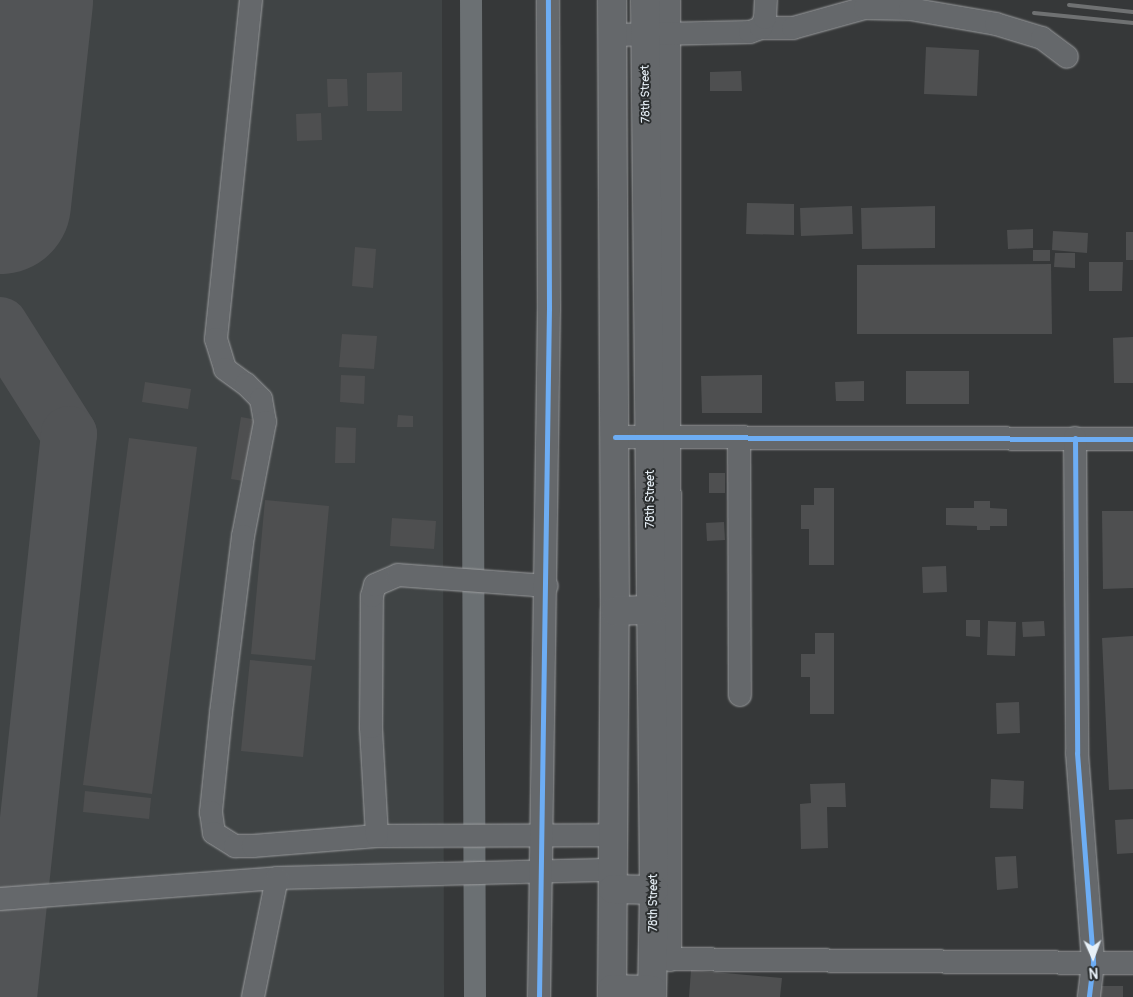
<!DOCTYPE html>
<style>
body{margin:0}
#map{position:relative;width:1133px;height:997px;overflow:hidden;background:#363839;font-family:Pangolin,sans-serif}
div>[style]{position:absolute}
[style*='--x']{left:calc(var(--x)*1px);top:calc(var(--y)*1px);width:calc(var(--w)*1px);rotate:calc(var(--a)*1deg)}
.built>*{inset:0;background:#404445}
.canal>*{height:22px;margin:-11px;padding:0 11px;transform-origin:11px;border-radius:11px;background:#6b7073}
.taxiway>*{height:56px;margin:-28px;padding:0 28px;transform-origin:28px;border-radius:28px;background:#525456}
.runway>*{height:141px;margin:-70.5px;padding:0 70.5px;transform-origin:70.5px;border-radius:70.5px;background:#525456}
.building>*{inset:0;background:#4e4f50}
.roads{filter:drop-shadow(0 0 1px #9b9d9f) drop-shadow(0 0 1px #9b9d9f)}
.minor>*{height:22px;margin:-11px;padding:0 11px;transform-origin:11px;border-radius:11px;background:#65686b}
.major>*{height:28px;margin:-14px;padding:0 14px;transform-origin:14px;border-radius:14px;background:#65686b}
.highway>*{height:28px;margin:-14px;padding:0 14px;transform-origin:14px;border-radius:14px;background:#65686b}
.rail>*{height:4px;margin:-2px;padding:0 2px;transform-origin:2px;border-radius:2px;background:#6f7172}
.cycleway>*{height:5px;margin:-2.5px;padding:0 2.5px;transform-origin:2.5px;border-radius:2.5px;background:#6dadf4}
span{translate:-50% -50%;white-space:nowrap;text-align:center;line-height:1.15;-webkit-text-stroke:4px #2a2d2e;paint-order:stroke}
.street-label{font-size:12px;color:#e8f1f8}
.north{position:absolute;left:1068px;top:932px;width:50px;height:50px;-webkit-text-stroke:4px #2a2d2e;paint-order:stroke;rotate:178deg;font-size:14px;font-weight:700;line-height:20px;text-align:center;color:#e8f1f8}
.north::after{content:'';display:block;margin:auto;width:18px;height:22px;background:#e8f1f8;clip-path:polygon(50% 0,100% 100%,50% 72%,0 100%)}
</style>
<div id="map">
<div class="built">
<i style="clip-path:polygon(0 0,442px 0,444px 997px,0 997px)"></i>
</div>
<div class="canal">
<i style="--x:471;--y:0;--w:997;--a:89.77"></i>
</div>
<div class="taxiway">
<i style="--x:0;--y:325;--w:129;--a:57.7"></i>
<i style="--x:69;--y:434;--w:566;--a:96.08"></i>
</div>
<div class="runway">
<i style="--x:0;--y:203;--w:204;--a:-83.8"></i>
</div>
<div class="building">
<i style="clip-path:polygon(926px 47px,979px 50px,977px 96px,924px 94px)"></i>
<i style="clip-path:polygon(741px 71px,742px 91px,710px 91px,710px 72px)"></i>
<i style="clip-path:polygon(402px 72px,402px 111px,367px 111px,367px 73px)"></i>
<i style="clip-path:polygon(327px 79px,347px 79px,348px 106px,328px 107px)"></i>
<i style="clip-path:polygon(321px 113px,322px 140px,297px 141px,296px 114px)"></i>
<i style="clip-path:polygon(747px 203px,794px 204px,794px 235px,746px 234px)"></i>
<i style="clip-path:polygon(852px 206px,853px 234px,801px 236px,800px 208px)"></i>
<i style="clip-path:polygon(935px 206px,935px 248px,862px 249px,861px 208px)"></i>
<i style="clip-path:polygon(1033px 229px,1033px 248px,1008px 249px,1007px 230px)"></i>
<i style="clip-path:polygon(1053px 231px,1088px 233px,1087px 253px,1052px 250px)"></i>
<i style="clip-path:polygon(1126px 232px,1133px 232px,1133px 260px,1126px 260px)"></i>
<i style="clip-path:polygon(355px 247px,376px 249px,373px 288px,352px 286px)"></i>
<i style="clip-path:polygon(1033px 250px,1050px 250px,1050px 261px,1033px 261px)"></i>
<i style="clip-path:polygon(1055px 253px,1075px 253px,1075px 268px,1054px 267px)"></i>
<i style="clip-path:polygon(1089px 262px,1123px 262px,1122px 291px,1089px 291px)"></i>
<i style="clip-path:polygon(1051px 264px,1052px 334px,857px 334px,857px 265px)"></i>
<i style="clip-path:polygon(342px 334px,377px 336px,374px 369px,339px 367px)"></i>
<i style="clip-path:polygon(1133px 337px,1133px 383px,1114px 383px,1113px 338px)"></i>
<i style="clip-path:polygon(906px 371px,969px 371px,969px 404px,906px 404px)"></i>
<i style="clip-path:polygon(341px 375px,365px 376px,364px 404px,340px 402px)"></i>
<i style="clip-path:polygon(762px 375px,762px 413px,702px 413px,701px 376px)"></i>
<i style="clip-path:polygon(864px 381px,864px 401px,836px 401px,835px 382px)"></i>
<i style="clip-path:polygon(145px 382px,191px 389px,188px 409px,142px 402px)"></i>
<i style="clip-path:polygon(398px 415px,413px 416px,413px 427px,397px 427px)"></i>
<i style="clip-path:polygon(241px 417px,258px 420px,249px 482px,231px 479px)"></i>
<i style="clip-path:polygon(336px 427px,356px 428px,355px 463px,335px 463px)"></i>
<i style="clip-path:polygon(129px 438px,197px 447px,152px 794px,83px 785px)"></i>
<i style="clip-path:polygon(709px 473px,725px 473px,725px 493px,709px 493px)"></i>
<i style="clip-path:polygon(814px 488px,834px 488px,834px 565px,809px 565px,809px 529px,801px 529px,801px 505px,814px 505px)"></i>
<i style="clip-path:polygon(265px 500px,329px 506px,315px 660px,251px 654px)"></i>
<i style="clip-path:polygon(974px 501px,990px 501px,990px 508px,1007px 509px,1007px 526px,990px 526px,990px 530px,977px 530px,977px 526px,946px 525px,946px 508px,974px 508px)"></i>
<i style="clip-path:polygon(1102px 511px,1133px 511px,1133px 588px,1103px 589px)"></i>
<i style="clip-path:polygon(392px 518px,436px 521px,434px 549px,390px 546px)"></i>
<i style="clip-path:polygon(724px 522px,725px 540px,707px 541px,706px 523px)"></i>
<i style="clip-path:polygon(946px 566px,947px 592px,923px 593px,922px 567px)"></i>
<i style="clip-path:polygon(966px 620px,980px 620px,980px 637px,966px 636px)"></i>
<i style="clip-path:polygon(988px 621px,1016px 622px,1015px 656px,987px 655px)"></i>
<i style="clip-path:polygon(1044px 621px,1045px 636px,1023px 637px,1022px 622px)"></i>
<i style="clip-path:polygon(815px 633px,834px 633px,834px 714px,810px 714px,810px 677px,801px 677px,801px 654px,815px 654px)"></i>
<i style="clip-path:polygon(1133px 636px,1133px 789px,1109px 790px,1102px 638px)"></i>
<i style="clip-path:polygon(250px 660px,312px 666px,303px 757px,241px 751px)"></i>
<i style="clip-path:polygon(1019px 702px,1020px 733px,997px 734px,996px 703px)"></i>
<i style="clip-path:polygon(991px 779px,1024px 781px,1023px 809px,990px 808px)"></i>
<i style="clip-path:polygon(845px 783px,846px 807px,827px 807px,828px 848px,801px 849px,800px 804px,811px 803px,810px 784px)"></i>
<i style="clip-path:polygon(85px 791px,151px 798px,149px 819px,83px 812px)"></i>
<i style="clip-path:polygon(1133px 819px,1133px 853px,1117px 854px,1115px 820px)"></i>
<i style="clip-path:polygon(1016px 856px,1018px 888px,997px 890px,995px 857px)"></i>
<i style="clip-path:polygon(691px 970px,782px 978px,780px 997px,689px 997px)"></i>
<i style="clip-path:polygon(1095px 986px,1123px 986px,1123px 997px,1095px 997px)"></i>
</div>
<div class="roads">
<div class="minor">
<i style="--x:251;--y:0;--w:341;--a:95.9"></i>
<i style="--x:216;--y:339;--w:31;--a:73"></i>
<i style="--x:225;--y:369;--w:26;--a:36"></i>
<i style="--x:246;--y:384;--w:21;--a:45"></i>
<i style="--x:261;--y:399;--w:23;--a:80"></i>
<i style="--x:265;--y:422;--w:116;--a:100.9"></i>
<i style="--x:243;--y:536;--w:178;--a:97.1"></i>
<i style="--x:221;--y:713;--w:100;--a:95.8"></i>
<i style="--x:211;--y:812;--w:21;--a:82"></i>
<i style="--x:214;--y:833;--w:25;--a:32"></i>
<i style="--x:235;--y:846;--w:18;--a:0"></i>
<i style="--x:253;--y:846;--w:124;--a:-4.6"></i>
<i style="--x:377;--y:836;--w:237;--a:-0.2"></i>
<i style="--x:669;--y:0;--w:960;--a:89.94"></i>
<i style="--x:761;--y:28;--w:32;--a:0"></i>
<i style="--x:793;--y:28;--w:75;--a:-15.5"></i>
<i style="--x:865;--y:8;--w:45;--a:1.3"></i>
<i style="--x:910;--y:9;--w:87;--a:9.9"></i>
<i style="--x:996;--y:24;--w:48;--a:16.9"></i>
<i style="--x:1042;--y:38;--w:31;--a:37"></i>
<i style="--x:613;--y:35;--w:137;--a:-1.3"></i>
<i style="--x:750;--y:32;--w:12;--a:-20"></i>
<i style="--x:761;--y:28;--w:11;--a:-68"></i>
<i style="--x:765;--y:18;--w:18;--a:-87"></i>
<i style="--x:615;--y:437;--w:518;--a:0.22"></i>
<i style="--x:739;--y:437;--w:258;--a:89.8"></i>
<i style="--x:1075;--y:438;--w:315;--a:89.6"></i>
<i style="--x:1077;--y:753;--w:211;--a:85.6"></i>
<i style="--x:1093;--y:963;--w:34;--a:97"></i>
<i style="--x:377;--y:836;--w:109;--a:-93.2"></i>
<i style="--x:371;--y:727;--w:131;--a:-89.6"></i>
<i style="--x:372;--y:596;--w:11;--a:-75"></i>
<i style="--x:375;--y:585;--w:25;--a:-23"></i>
<i style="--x:398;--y:575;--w:149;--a:4.2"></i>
<i style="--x:0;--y:899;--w:278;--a:-4.3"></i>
<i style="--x:277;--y:878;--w:337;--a:-1.4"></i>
<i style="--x:655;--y:959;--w:478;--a:0.5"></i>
<i style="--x:253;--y:997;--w:121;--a:-78.6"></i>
<i style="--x:539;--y:997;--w:688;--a:-89.17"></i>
<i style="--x:549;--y:309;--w:309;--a:-90.2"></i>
</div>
<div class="major">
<i style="--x:645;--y:0;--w:890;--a:89.42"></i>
<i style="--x:654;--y:890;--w:107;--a:91.1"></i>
<i style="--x:612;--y:997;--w:386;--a:-89.6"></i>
<i style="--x:615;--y:611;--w:611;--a:-90.28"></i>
</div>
<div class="highway">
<i style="--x:615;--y:611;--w:37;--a:-2"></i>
<i style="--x:613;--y:889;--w:41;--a:1.4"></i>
<i style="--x:612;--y:989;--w:40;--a:1.4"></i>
</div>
</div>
<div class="rail">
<i style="--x:1069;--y:5;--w:64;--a:6.2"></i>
<i style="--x:1034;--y:13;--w:100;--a:5.8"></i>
</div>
<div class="cycleway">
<i style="--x:615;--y:437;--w:518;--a:0.22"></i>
<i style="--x:1075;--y:438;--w:315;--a:89.6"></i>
<i style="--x:1077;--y:753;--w:211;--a:85.6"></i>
<i style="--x:1093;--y:963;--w:34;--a:97"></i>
<i style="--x:539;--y:997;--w:688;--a:-89.17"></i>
<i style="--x:549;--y:309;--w:309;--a:-90.2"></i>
</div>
<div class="street-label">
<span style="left:646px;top:94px;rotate:-91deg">78th Street</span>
<span style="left:651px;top:499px;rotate:-90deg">78th Street</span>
<span style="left:654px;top:903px;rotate:-90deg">78th Street</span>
</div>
<div class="north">N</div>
</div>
